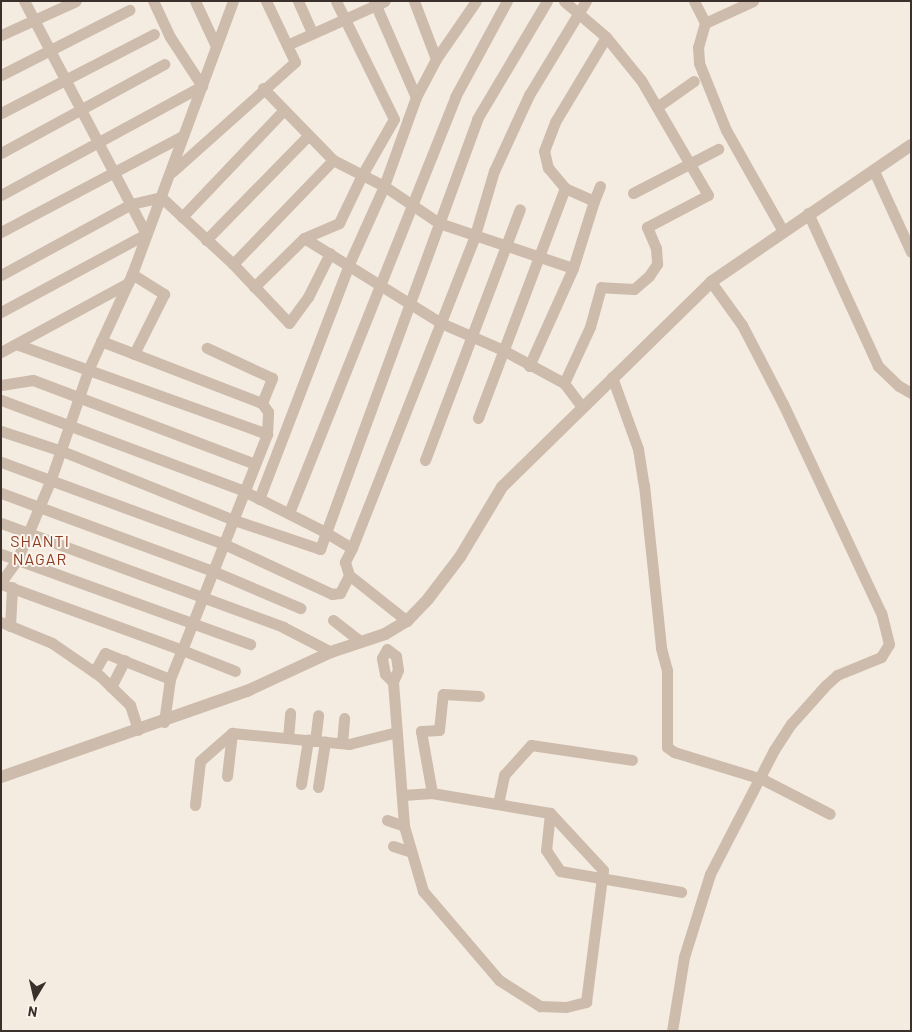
<!DOCTYPE html>
<style>
body{margin:0}
#map{position:relative;width:912px;height:1032px;overflow:hidden;background:#f4ebe1;font-family:Barlow,sans-serif}
div>[style]{position:absolute}
[style*='--x']{left:calc(var(--x)*1px);top:calc(var(--y)*1px);width:calc(var(--w)*1px);rotate:calc(var(--a)*1deg)}
.minor>*{height:11px;margin:-5.5px;padding:0 5.5px;transform-origin:5.5px;border-radius:5.5px;background:#cdbbac}
.tertiary>*{height:12px;margin:-6px;padding:0 6px;transform-origin:6px;border-radius:6px;background:#cdbbac}
span{translate:-50% -50%;white-space:nowrap;text-align:center;line-height:1.15;-webkit-text-stroke:4px #fbf5ee;paint-order:stroke}
.quarter-label{font-size:16px;color:#8c3b22;letter-spacing:1px}
.frame{position:absolute;inset:0;border:2px solid #3b302b;pointer-events:none}
.north{position:absolute;left:10px;top:972px;width:50px;height:50px;-webkit-text-stroke:4px #fbf5ee;paint-order:stroke;rotate:189deg;font-size:14px;font-weight:700;line-height:20px;text-align:center;color:#3b302b}
.north::after{content:'';display:block;margin:auto;width:18px;height:22px;background:#3b302b;clip-path:polygon(50% 0,100% 100%,50% 72%,0 100%)}
</style>
<div id="map">
<div class="minor">
<i style="--x:195;--y:1;--w:50;--a:65"></i>
<i style="--x:298;--y:1;--w:35;--a:66"></i>
<i style="--x:374;--y:1;--w:105;--a:66.4"></i>
<i style="--x:414;--y:1;--w:62;--a:69.2"></i>
<i style="--x:564;--y:1;--w:55;--a:40.6"></i>
<i style="--x:606;--y:37;--w:55;--a:50.9"></i>
<i style="--x:641;--y:80;--w:133;--a:59.8"></i>
<i style="--x:708;--y:195;--w:69;--a:152.3"></i>
<i style="--x:647;--y:227;--w:23;--a:67"></i>
<i style="--x:656;--y:248;--w:16;--a:86"></i>
<i style="--x:657;--y:264;--w:14;--a:124"></i>
<i style="--x:649;--y:276;--w:20;--a:139"></i>
<i style="--x:634;--y:289;--w:33;--a:-177"></i>
<i style="--x:601;--y:287;--w:41;--a:105.4"></i>
<i style="--x:590;--y:327;--w:62;--a:114.9"></i>
<i style="--x:694;--y:1;--w:25;--a:63"></i>
<i style="--x:705;--y:23;--w:25;--a:106"></i>
<i style="--x:698;--y:47;--w:16;--a:86"></i>
<i style="--x:699;--y:63;--w:72;--a:68.1"></i>
<i style="--x:726;--y:130;--w:116;--a:60.6"></i>
<i style="--x:705;--y:23;--w:53;--a:-24.6"></i>
<i style="--x:1;--y:35;--w:82;--a:-24.4"></i>
<i style="--x:287;--y:45;--w:107;--a:-24.2"></i>
<i style="--x:1;--y:75;--w:144;--a:-26.9"></i>
<i style="--x:263;--y:88;--w:100;--a:45.8"></i>
<i style="--x:333;--y:160;--w:57;--a:27"></i>
<i style="--x:384;--y:186;--w:66;--a:33.9"></i>
<i style="--x:439;--y:223;--w:141;--a:18.6"></i>
<i style="--x:657;--y:107;--w:45;--a:-35.1"></i>
<i style="--x:1;--y:113;--w:172;--a:-27.3"></i>
<i style="--x:1;--y:153;--w:186;--a:-28.6"></i>
<i style="--x:874;--y:171;--w:89;--a:65.4"></i>
<i style="--x:172;--y:172;--w:165;--a:-41.8"></i>
<i style="--x:295;--y:62;--w:68;--a:-115.4"></i>
<i style="--x:600;--y:186;--w:16;--a:112"></i>
<i style="--x:594;--y:201;--w:32;--a:-156"></i>
<i style="--x:565;--y:188;--w:26;--a:-130"></i>
<i style="--x:548;--y:168;--w:17;--a:-103"></i>
<i style="--x:544;--y:151;--w:31;--a:-69"></i>
<i style="--x:555;--y:122;--w:99;--a:-59"></i>
<i style="--x:633;--y:193;--w:96;--a:-27.4"></i>
<i style="--x:1;--y:195;--w:229;--a:-28.5"></i>
<i style="--x:202;--y:86;--w:59;--a:-123.1"></i>
<i style="--x:170;--y:37;--w:40;--a:-115"></i>
<i style="--x:808;--y:213;--w:168;--a:65.4"></i>
<i style="--x:878;--y:366;--w:29;--a:44"></i>
<i style="--x:899;--y:386;--w:14;--a:30"></i>
<i style="--x:182;--y:217;--w:146;--a:-46.4"></i>
<i style="--x:1;--y:232;--w:205;--a:-27.9"></i>
<i style="--x:304;--y:238;--w:161;--a:31.8"></i>
<i style="--x:441;--y:323;--w:68;--a:23.5"></i>
<i style="--x:503;--y:350;--w:69;--a:28.4"></i>
<i style="--x:564;--y:383;--w:30;--a:53"></i>
<i style="--x:206;--y:240;--w:146;--a:-45.6"></i>
<i style="--x:233;--y:264;--w:144;--a:-46.1"></i>
<i style="--x:132;--y:274;--w:38;--a:32"></i>
<i style="--x:164;--y:294;--w:67;--a:116.6"></i>
<i style="--x:1;--y:275;--w:148;--a:-28.6"></i>
<i style="--x:131;--y:204;--w:31;--a:-13"></i>
<i style="--x:161;--y:197;--w:98;--a:42.9"></i>
<i style="--x:233;--y:264;--w:81;--a:46.5"></i>
<i style="--x:289;--y:323;--w:32;--a:-54"></i>
<i style="--x:308;--y:297;--w:49;--a:-63.4"></i>
<i style="--x:254;--y:287;--w:70;--a:-44.4"></i>
<i style="--x:304;--y:238;--w:38;--a:-23"></i>
<i style="--x:339;--y:223;--w:53;--a:-64.4"></i>
<i style="--x:362;--y:175;--w:64;--a:-60.3"></i>
<i style="--x:394;--y:119;--w:131;--a:-116.2"></i>
<i style="--x:1;--y:312;--w:165;--a:-28.3"></i>
<i style="--x:146;--y:234;--w:263;--a:-117.6"></i>
<i style="--x:101;--y:341;--w:173;--a:21.1"></i>
<i style="--x:16;--y:344;--w:267;--a:19.7"></i>
<i style="--x:1;--y:352;--w:145;--a:-28.5"></i>
<i style="--x:529;--y:366;--w:107;--a:-65.8"></i>
<i style="--x:573;--y:268;--w:70;--a:-72.6"></i>
<i style="--x:612;--y:377;--w:77;--a:70.1"></i>
<i style="--x:638;--y:449;--w:36;--a:81"></i>
<i style="--x:644;--y:485;--w:164;--a:84"></i>
<i style="--x:661;--y:648;--w:24;--a:75"></i>
<i style="--x:667;--y:671;--w:76;--a:90"></i>
<i style="--x:667;--y:747;--w:9;--a:36"></i>
<i style="--x:674;--y:752;--w:92;--a:17.1"></i>
<i style="--x:762;--y:779;--w:76;--a:27.2"></i>
<i style="--x:1;--y:385;--w:32;--a:-9"></i>
<i style="--x:33;--y:380;--w:237;--a:20.7"></i>
<i style="--x:1;--y:400;--w:259;--a:20.5"></i>
<i style="--x:244;--y:491;--w:91;--a:26.8"></i>
<i style="--x:325;--y:532;--w:31;--a:31"></i>
<i style="--x:352;--y:548;--w:16;--a:117"></i>
<i style="--x:345;--y:562;--w:14;--a:73"></i>
<i style="--x:349;--y:575;--w:74;--a:38.4"></i>
<i style="--x:478;--y:418;--w:246;--a:-69.3"></i>
<i style="--x:1;--y:431;--w:64;--a:18.2"></i>
<i style="--x:62;--y:451;--w:185;--a:21.9"></i>
<i style="--x:234;--y:520;--w:91;--a:18.6"></i>
<i style="--x:320;--y:549;--w:458;--a:-69.9"></i>
<i style="--x:477;--y:119;--w:137;--a:-59.3"></i>
<i style="--x:425;--y:460;--w:268;--a:-69.3"></i>
<i style="--x:1;--y:462;--w:238;--a:20.2"></i>
<i style="--x:224;--y:544;--w:119;--a:24.8"></i>
<i style="--x:332;--y:594;--w:8;--a:-7"></i>
<i style="--x:340;--y:593;--w:20;--a:-63"></i>
<i style="--x:1;--y:493;--w:226;--a:20.2"></i>
<i style="--x:213;--y:571;--w:95;--a:23"></i>
<i style="--x:259;--y:499;--w:252;--a:-69"></i>
<i style="--x:349;--y:264;--w:85;--a:-65.8"></i>
<i style="--x:384;--y:186;--w:95;--a:-70.2"></i>
<i style="--x:416;--y:97;--w:43;--a:-62.2"></i>
<i style="--x:436;--y:59;--w:70;--a:-55.4"></i>
<i style="--x:289;--y:513;--w:448;--a:-68.2"></i>
<i style="--x:455;--y:97;--w:109;--a:-61.6"></i>
<i style="--x:1;--y:523;--w:301;--a:20.2"></i>
<i style="--x:283;--y:627;--w:54;--a:27.5"></i>
<i style="--x:352;--y:548;--w:336;--a:-68.5"></i>
<i style="--x:475;--y:235;--w:67;--a:-73.5"></i>
<i style="--x:494;--y:171;--w:84;--a:-65.3"></i>
<i style="--x:529;--y:95;--w:110;--a:-58.8"></i>
<i style="--x:1;--y:554;--w:265;--a:19.9"></i>
<i style="--x:1;--y:582;--w:27;--a:-54"></i>
<i style="--x:17;--y:560;--w:88;--a:-67.2"></i>
<i style="--x:51;--y:479;--w:117;--a:-71.1"></i>
<i style="--x:89;--y:368;--w:103;--a:-65.4"></i>
<i style="--x:132;--y:274;--w:291;--a:-69.7"></i>
<i style="--x:1;--y:584;--w:193;--a:20"></i>
<i style="--x:182;--y:650;--w:232;--a:-68.5"></i>
<i style="--x:267;--y:434;--w:22;--a:-87"></i>
<i style="--x:268;--y:412;--w:11;--a:-124"></i>
<i style="--x:262;--y:403;--w:27;--a:-68"></i>
<i style="--x:272;--y:378;--w:72;--a:-155.2"></i>
<i style="--x:333;--y:620;--w:34;--a:38"></i>
<i style="--x:1;--y:622;--w:55;--a:22.4"></i>
<i style="--x:52;--y:643;--w:58;--a:34.5"></i>
<i style="--x:100;--y:676;--w:42;--a:44"></i>
<i style="--x:130;--y:705;--w:26;--a:72"></i>
<i style="--x:10;--y:626;--w:39;--a:-87"></i>
<i style="--x:387;--y:649;--w:11;--a:38"></i>
<i style="--x:396;--y:656;--w:14;--a:82"></i>
<i style="--x:398;--y:670;--w:13;--a:113"></i>
<i style="--x:393;--y:682;--w:11;--a:-135"></i>
<i style="--x:385;--y:674;--w:16;--a:-101"></i>
<i style="--x:382;--y:658;--w:10;--a:-61"></i>
<i style="--x:94;--y:672;--w:22;--a:-60"></i>
<i style="--x:105;--y:653;--w:70;--a:21.8"></i>
<i style="--x:393;--y:682;--w:144;--a:85.6"></i>
<i style="--x:404;--y:826;--w:68;--a:73.7"></i>
<i style="--x:423;--y:891;--w:117;--a:49.5"></i>
<i style="--x:499;--y:980;--w:49;--a:32.4"></i>
<i style="--x:540;--y:1006;--w:26;--a:2"></i>
<i style="--x:566;--y:1007;--w:21;--a:-14"></i>
<i style="--x:586;--y:1002;--w:133;--a:-82.7"></i>
<i style="--x:603;--y:870;--w:78;--a:-132.9"></i>
<i style="--x:550;--y:813;--w:120;--a:-170.4"></i>
<i style="--x:432;--y:793;--w:29;--a:176"></i>
<i style="--x:111;--y:687;--w:30;--a:-63"></i>
<i style="--x:164;--y:722;--w:43;--a:-82.1"></i>
<i style="--x:170;--y:679;--w:31;--a:-68"></i>
<i style="--x:182;--y:650;--w:57;--a:21.6"></i>
<i style="--x:288;--y:738;--w:25;--a:-85"></i>
<i style="--x:315;--y:741;--w:26;--a:-83"></i>
<i style="--x:342;--y:743;--w:25;--a:-85"></i>
<i style="--x:227;--y:776;--w:43;--a:-83.4"></i>
<i style="--x:301;--y:784;--w:45;--a:-81"></i>
<i style="--x:318;--y:787;--w:46;--a:-81.2"></i>
<i style="--x:432;--y:793;--w:63;--a:-100.1"></i>
<i style="--x:421;--y:731;--w:18;--a:-3"></i>
<i style="--x:439;--y:730;--w:36;--a:-84"></i>
<i style="--x:443;--y:694;--w:36;--a:3"></i>
<i style="--x:498;--y:804;--w:30;--a:-78"></i>
<i style="--x:504;--y:775;--w:40;--a:-48"></i>
<i style="--x:531;--y:745;--w:102;--a:8.4"></i>
<i style="--x:195;--y:805;--w:44;--a:-83.5"></i>
<i style="--x:200;--y:761;--w:43;--a:-41.2"></i>
<i style="--x:232;--y:733;--w:118;--a:5.4"></i>
<i style="--x:349;--y:744;--w:49;--a:-14"></i>
<i style="--x:550;--y:813;--w:37;--a:96"></i>
<i style="--x:546;--y:850;--w:25;--a:56"></i>
<i style="--x:560;--y:871;--w:123;--a:9.8"></i>
<i style="--x:387;--y:820;--w:18;--a:19"></i>
<i style="--x:393;--y:846;--w:19;--a:18"></i>
<i style="--x:672;--y:1031;--w:75;--a:-80.8"></i>
<i style="--x:684;--y:957;--w:87;--a:-72.6"></i>
<i style="--x:710;--y:874;--w:140;--a:-62.7"></i>
<i style="--x:774;--y:750;--w:31;--a:-57"></i>
<i style="--x:791;--y:724;--w:52;--a:-48.1"></i>
<i style="--x:826;--y:685;--w:15;--a:-42"></i>
<i style="--x:837;--y:675;--w:48;--a:-22.2"></i>
<i style="--x:881;--y:657;--w:15;--a:-58"></i>
<i style="--x:889;--y:644;--w:32;--a:-104"></i>
<i style="--x:881;--y:613;--w:231;--a:-115.1"></i>
<i style="--x:783;--y:404;--w:89;--a:-117.4"></i>
<i style="--x:742;--y:325;--w:53;--a:-125.8"></i>
</div>
<div class="tertiary">
<i style="--x:1;--y:777;--w:261;--a:-19.3"></i>
<i style="--x:247;--y:691;--w:93;--a:-24.9"></i>
<i style="--x:331;--y:652;--w:57;--a:-18.4"></i>
<i style="--x:385;--y:634;--w:26;--a:-31"></i>
<i style="--x:407;--y:621;--w:30;--a:-46"></i>
<i style="--x:428;--y:599;--w:53;--a:-52.7"></i>
<i style="--x:460;--y:557;--w:82;--a:-59"></i>
<i style="--x:502;--y:487;--w:293;--a:-44.4"></i>
<i style="--x:711;--y:282;--w:242;--a:-34.4"></i>
</div>
<div class="quarter-label">
<span style="left:40px;top:550px">SHANTI<br>NAGAR</span>
</div>
<div class="frame"></div>
<div class="north">N</div>
</div>
